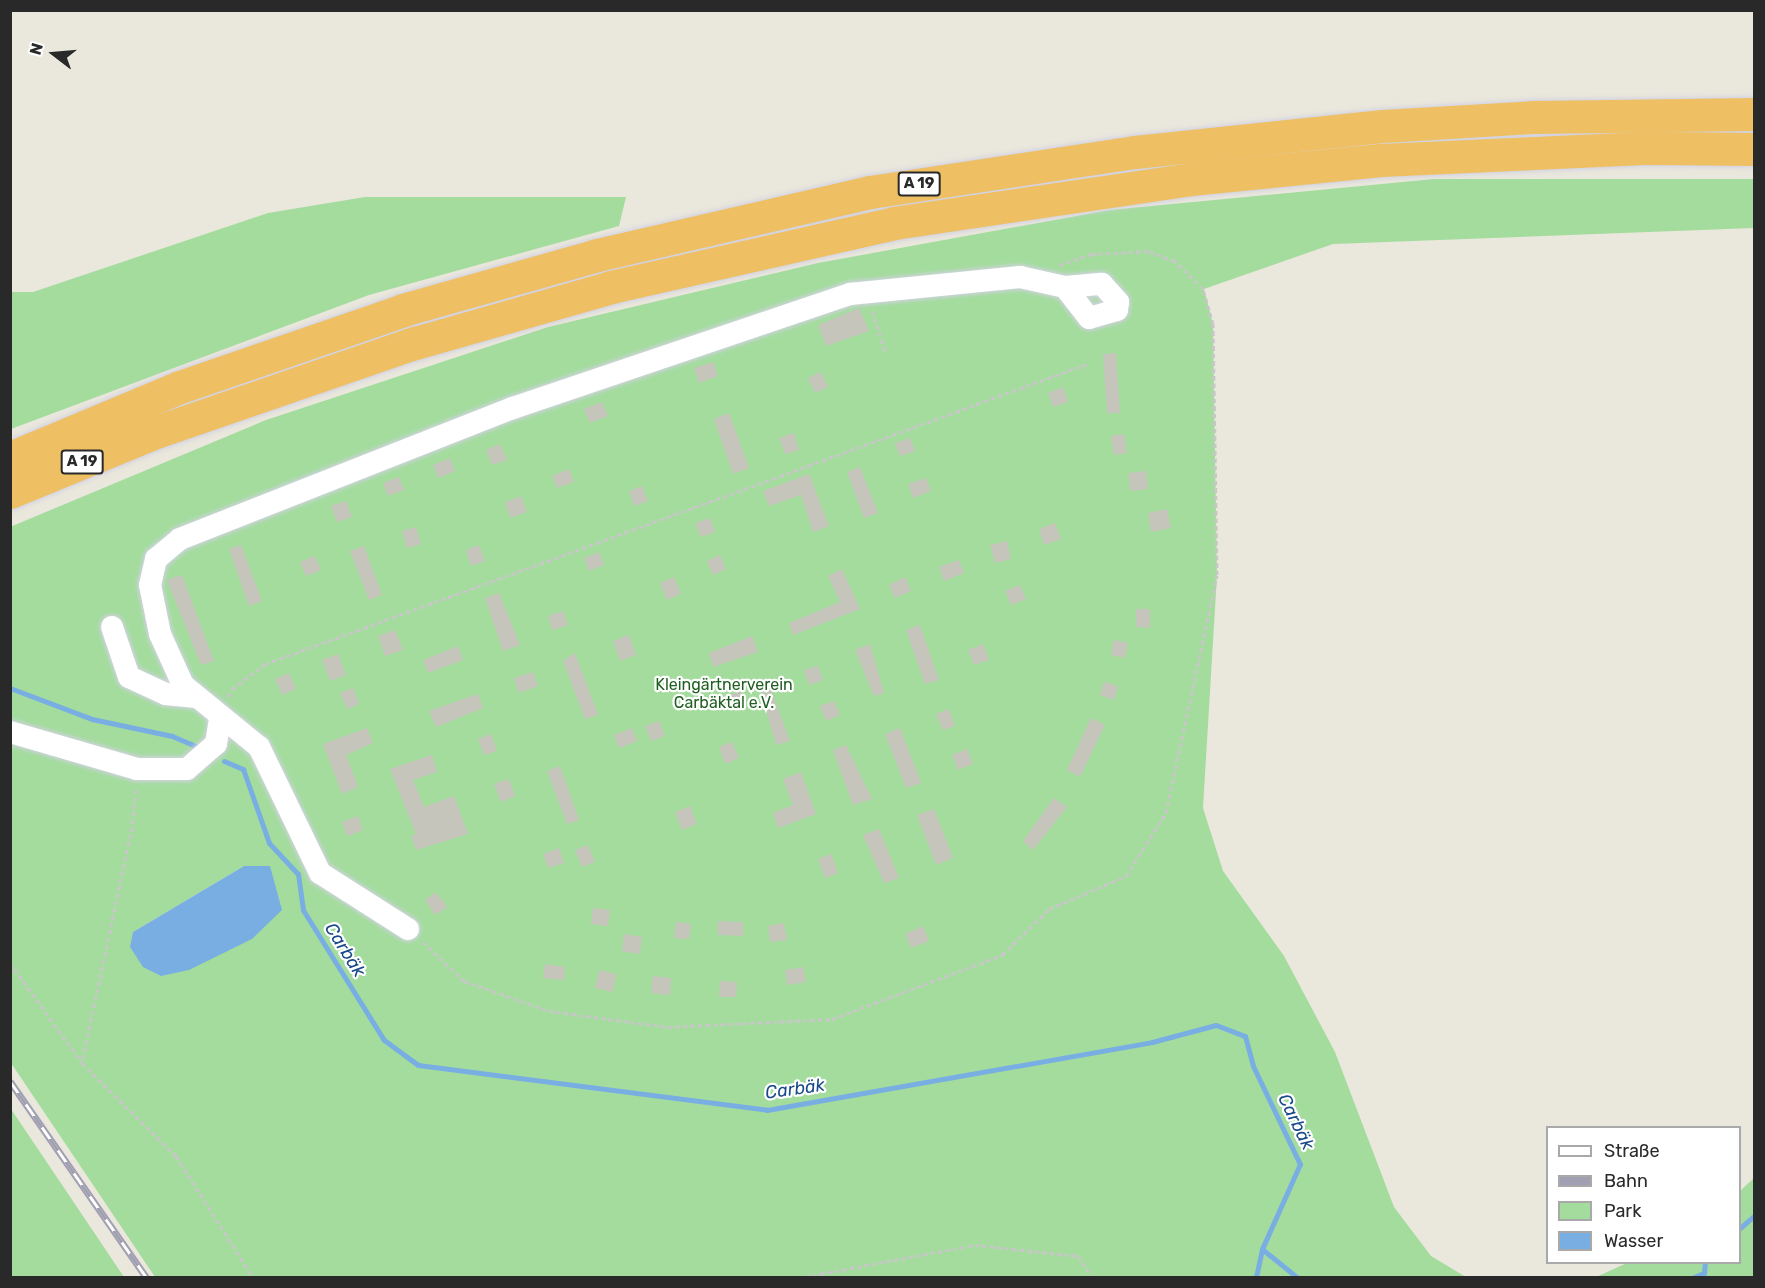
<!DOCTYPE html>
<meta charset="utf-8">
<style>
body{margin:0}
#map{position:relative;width:1765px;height:1288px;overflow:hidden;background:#eae7dc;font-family:Rubik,sans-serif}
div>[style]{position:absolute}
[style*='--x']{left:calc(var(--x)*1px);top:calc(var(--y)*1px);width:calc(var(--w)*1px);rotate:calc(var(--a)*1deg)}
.green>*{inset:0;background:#a4dc9e}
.water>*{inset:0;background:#79aee3}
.stream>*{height:5px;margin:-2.5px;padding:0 2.5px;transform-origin:2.5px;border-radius:2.5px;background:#79aee3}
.building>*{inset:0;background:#c6c5bb}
.path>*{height:3px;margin-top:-1.5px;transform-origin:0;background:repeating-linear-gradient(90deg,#c7c7c7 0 4.5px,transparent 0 7.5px)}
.roads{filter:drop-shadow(0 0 2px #d2d2e1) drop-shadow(0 0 2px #d2d2e1)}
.minor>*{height:22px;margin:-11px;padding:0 11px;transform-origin:11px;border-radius:11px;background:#fff}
.highway>*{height:33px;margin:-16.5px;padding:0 16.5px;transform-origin:16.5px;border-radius:16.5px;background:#eec063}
.rail>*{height:7px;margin-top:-3.5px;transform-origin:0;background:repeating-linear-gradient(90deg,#fff 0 14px,#a1a0b2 0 28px);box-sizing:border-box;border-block:2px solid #a1a0b2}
span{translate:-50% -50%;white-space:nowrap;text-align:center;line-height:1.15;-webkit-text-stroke:4.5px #fff;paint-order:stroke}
.shield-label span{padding:2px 4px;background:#fff;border:2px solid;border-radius:4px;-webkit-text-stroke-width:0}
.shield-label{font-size:15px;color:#292929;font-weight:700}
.park-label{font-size:16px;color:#215f22}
.water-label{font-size:18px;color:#1a4a8c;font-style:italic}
.frame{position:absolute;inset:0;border:12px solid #292929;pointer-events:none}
.legend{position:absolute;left:1546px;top:1126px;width:195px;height:138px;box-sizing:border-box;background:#fff;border:2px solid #a9a9a9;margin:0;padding:8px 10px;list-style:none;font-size:18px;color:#292929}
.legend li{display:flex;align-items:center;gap:12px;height:30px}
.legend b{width:30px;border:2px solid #a9a9a9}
.north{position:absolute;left:24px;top:24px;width:60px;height:60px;-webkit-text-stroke:4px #fff;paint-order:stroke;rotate:286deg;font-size:16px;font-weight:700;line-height:24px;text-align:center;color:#292929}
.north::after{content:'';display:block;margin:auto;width:21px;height:27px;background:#292929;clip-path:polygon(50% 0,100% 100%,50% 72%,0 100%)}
</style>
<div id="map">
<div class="green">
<i style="clip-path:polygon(evenodd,1434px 179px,1754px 179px,1754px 228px,1333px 244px,1204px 289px,1213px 324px,1217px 575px,1203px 808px,1223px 871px,1284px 956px,1335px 1052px,1394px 1207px,1431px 1256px,1466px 1277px,155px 1277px,11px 1063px,10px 527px,266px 420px,548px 327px,818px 263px,1109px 210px,1434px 179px,244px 866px,270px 866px,133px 932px,244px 866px)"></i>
<i style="clip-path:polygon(365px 197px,626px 197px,619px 226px,369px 295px,11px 429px,11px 292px,33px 292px,268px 213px)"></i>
<i style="clip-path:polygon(10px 1109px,11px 1109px,124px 1277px,11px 1277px)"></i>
<i style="clip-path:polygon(1754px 1178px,1754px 1277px,1596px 1277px,1627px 1263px,1740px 1262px,1740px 1191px)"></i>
</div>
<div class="water">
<i style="clip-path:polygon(244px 866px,270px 866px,282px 910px,252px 939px,189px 970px,161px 976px,143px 967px,130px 947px,133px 932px)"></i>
</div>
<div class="stream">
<i style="--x:10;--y:688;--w:88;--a:20.7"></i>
<i style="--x:92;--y:719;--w:82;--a:12"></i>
<i style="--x:172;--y:736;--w:25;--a:23"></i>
<i style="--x:224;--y:761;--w:21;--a:23"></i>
<i style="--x:243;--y:769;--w:78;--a:70.6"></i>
<i style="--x:269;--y:843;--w:42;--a:46.9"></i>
<i style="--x:298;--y:874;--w:36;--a:82"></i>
<i style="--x:303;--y:910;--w:153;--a:58.1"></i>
<i style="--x:384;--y:1040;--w:42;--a:36.3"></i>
<i style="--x:418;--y:1065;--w:352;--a:7.3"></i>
<i style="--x:767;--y:1110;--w:391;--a:-10"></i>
<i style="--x:1152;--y:1042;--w:66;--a:-14.9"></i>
<i style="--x:1216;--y:1025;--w:31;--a:21"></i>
<i style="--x:1245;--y:1036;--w:31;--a:75"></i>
<i style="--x:1253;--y:1066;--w:109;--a:64.4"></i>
<i style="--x:1300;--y:1164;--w:93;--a:114.1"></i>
<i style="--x:1262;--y:1249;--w:30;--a:102"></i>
<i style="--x:1740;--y:1228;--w:18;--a:-41"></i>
<i style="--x:1262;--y:1249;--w:46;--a:38.9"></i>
<i style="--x:1692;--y:1278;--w:13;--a:-23"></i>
<i style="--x:1704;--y:1273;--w:11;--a:-85"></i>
</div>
<div class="building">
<i style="clip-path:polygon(859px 308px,869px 331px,826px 346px,818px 325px)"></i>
<i style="clip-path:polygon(1116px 353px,1120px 413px,1107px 413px,1103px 354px)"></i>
<i style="clip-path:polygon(713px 362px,718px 376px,699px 383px,694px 368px)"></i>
<i style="clip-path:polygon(821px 372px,828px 387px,815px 393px,808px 378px)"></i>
<i style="clip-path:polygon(1063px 387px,1068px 402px,1053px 407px,1048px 393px)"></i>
<i style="clip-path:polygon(602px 402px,608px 416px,590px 423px,584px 409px)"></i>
<i style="clip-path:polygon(729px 413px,749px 468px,733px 474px,714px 419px)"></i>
<i style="clip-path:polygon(794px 433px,799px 450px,785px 454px,779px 438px)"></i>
<i style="clip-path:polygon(1124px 434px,1127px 453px,1114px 455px,1111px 436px)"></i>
<i style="clip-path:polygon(910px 438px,915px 451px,900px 456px,895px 443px)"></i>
<i style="clip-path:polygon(500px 444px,507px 460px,492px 465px,486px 450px)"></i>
<i style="clip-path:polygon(450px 458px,455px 471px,438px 478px,433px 465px)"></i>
<i style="clip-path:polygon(860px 467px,878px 513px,864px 518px,847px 472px)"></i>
<i style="clip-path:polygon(569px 469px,574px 482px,557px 488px,552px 476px)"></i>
<i style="clip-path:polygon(1146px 471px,1148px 489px,1130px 491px,1128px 473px)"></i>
<i style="clip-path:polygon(809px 474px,829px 526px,813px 532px,801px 495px,769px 506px,763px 491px)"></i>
<i style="clip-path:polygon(399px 477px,404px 490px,388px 496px,383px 483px)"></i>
<i style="clip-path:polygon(926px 478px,931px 491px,913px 498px,908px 484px)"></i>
<i style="clip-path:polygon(642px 486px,648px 501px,634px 506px,629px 491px)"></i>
<i style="clip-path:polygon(521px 496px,527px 512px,510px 518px,505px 502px)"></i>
<i style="clip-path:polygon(346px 501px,352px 517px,337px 522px,331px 506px)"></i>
<i style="clip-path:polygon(1167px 509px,1171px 528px,1151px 532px,1148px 513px)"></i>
<i style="clip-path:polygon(710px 518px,715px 532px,701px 537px,695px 523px)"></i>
<i style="clip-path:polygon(1055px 523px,1061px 539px,1044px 545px,1039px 529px)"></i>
<i style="clip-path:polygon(416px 527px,421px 544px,407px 548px,402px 531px)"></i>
<i style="clip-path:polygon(1007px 541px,1011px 559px,995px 563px,990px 545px)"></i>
<i style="clip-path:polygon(241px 545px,262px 601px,249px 606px,229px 549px)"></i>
<i style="clip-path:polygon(479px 545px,485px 561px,471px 566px,466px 550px)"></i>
<i style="clip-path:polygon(364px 546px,382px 595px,369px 600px,350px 551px)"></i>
<i style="clip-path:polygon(599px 552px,604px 565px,589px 571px,584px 558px)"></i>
<i style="clip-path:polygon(720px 555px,726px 569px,713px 575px,707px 561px)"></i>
<i style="clip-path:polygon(315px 556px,321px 570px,306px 576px,300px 562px)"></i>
<i style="clip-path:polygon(959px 560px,964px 573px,944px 581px,939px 567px)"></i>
<i style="clip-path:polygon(842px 569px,860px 609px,793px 635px,789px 623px,840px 602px,828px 576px)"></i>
<i style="clip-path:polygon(182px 575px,214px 661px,201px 665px,167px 580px)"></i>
<i style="clip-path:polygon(674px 577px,681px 594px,667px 600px,660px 583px)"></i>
<i style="clip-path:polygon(905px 577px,911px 591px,895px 598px,889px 585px)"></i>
<i style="clip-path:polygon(1020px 585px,1026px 599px,1011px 605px,1005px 591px)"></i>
<i style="clip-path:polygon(499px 593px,520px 645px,503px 651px,485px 598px)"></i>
<i style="clip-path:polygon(1136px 609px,1150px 609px,1150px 628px,1136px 627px)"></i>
<i style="clip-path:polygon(563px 611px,568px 625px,552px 630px,548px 616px)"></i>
<i style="clip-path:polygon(920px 625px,939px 680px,925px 684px,906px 630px)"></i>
<i style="clip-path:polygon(395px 630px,403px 650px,385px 656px,378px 636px)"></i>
<i style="clip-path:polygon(629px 635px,636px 655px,620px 661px,613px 641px)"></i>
<i style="clip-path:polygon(752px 636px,758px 652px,713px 667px,709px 653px)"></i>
<i style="clip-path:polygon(1114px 640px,1128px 643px,1125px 658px,1111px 655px)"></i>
<i style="clip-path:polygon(870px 644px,884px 693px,874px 696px,855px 650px)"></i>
<i style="clip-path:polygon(983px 644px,989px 660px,974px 665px,968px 650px)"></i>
<i style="clip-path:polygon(458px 646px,463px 660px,428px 673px,423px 660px)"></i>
<i style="clip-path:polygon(575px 653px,598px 715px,585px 719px,563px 661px)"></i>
<i style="clip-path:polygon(338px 654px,346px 675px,330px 681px,322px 660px)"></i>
<i style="clip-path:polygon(818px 666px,823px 680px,809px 685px,804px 670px)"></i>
<i style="clip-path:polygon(533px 672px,538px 686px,519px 693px,514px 678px)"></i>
<i style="clip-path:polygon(289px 673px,296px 689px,282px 695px,275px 679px)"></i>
<i style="clip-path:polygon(1104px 682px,1118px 686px,1114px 700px,1100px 695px)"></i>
<i style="clip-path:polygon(353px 688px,359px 704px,347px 709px,340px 693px)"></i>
<i style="clip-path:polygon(741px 690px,747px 704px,731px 710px,726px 697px)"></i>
<i style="clip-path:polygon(771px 690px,790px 741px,776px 745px,761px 693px)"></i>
<i style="clip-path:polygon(478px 694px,483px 708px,436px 727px,429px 711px)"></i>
<i style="clip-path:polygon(834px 701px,840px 715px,826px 721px,820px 706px)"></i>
<i style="clip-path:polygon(949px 709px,955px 726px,943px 730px,936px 714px)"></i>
<i style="clip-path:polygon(1091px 718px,1105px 725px,1080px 777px,1067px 770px)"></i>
<i style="clip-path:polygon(659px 721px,665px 736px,651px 741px,645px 726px)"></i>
<i style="clip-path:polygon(367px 728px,373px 743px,346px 755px,358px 787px,342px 794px,323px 744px)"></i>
<i style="clip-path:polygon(632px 728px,637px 741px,619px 748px,614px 735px)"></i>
<i style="clip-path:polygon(900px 728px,921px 783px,906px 788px,885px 734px)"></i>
<i style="clip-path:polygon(491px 734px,497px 751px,484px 755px,478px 739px)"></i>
<i style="clip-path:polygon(732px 742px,739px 758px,725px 764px,719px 747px)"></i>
<i style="clip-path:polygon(846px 745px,872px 799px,853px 805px,833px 750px)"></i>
<i style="clip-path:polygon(967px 749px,973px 764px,958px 770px,952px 755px)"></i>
<i style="clip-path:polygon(432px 755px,437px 772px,413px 780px,424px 807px,454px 796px,468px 834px,416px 850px,411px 836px,416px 834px,390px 769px)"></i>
<i style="clip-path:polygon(560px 766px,579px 820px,567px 824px,547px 771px)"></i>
<i style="clip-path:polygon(801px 772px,816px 814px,778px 828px,773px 813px,793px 805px,783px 779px)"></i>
<i style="clip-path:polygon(509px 779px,515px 796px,501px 802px,494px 784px)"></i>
<i style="clip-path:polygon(1054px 798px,1067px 807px,1033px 850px,1023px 841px)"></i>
<i style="clip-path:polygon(690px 806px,697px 824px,682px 830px,675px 812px)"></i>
<i style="clip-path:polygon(934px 809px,953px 858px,936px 865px,917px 815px)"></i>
<i style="clip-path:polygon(358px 816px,363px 830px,347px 836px,342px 822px)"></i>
<i style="clip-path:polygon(879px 829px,899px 878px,884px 883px,863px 835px)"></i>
<i style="clip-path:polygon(588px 845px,595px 862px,582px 867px,575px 850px)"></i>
<i style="clip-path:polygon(559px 848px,564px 863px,548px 868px,543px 854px)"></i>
<i style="clip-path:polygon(831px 854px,838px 873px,825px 878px,818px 859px)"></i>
<i style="clip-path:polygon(436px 892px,447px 907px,435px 915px,425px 900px)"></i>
<i style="clip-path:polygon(593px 908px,610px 910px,608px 926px,591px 924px)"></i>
<i style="clip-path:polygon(718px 921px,743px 922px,743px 936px,718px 935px)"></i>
<i style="clip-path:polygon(676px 922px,691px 924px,689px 939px,674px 938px)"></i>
<i style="clip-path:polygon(784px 923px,787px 940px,770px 942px,768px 926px)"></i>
<i style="clip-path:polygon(923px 926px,929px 941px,911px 948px,905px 934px)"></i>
<i style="clip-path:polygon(624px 934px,642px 937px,640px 954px,622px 951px)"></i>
<i style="clip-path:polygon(545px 964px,565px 967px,564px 980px,543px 978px)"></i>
<i style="clip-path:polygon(803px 967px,806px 982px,787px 985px,785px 970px)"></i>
<i style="clip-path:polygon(599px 970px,616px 974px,613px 992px,595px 988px)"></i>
<i style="clip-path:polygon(653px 976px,671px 978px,670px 995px,651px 993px)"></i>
<i style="clip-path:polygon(720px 981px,737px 982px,736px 997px,719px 997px)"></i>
</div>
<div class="path">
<i style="--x:872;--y:311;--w:44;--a:71.6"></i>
<i style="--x:228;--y:697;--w:9;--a:-63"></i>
<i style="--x:232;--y:689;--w:41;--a:-37.1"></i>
<i style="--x:265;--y:664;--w:875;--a:-20.05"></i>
<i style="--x:136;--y:789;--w:38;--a:96"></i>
<i style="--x:132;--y:827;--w:241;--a:102"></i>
<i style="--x:82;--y:1063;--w:132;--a:44.7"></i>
<i style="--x:176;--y:1156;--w:144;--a:57.7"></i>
<i style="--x:423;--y:942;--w:57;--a:43.6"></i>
<i style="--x:464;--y:981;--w:90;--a:19.4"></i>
<i style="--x:549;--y:1011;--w:120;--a:7.7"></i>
<i style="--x:668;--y:1027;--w:164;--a:-2.8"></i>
<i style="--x:832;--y:1019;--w:182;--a:-20.6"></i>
<i style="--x:1002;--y:955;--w:66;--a:-44.4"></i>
<i style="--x:1049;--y:909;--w:84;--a:-23.2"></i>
<i style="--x:1126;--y:876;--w:75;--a:-57.6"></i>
<i style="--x:1166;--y:813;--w:243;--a:-77.9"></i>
<i style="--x:1217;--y:575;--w:251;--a:-90.9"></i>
<i style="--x:1213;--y:324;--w:36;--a:-106"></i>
<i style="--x:1203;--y:289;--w:40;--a:-135"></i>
<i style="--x:1175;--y:261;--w:29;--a:-160"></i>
<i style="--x:1148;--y:251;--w:56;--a:176.9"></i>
<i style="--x:1092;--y:254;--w:35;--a:162"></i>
<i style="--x:10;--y:963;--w:123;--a:54.2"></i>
<i style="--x:798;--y:1278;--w:180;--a:-10.6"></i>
<i style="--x:975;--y:1245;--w:104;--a:6.1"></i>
<i style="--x:1078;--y:1256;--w:27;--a:56"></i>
</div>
<div class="roads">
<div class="minor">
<i style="--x:112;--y:627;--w:53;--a:71.2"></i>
<i style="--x:129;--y:677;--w:41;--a:24.7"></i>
<i style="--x:166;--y:694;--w:30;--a:6"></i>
<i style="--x:10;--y:732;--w:132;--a:16.2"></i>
<i style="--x:137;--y:769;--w:50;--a:0"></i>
<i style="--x:187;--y:769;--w:38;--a:-41"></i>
<i style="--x:216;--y:744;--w:25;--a:-81"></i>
<i style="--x:408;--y:929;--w:104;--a:-147.5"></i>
<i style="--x:320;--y:873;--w:140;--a:-115.8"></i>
<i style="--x:259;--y:747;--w:98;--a:-140.8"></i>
<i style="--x:183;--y:685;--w:56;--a:-114.3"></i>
<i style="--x:160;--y:634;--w:50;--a:-101.5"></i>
<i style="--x:150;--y:585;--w:27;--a:-77"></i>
<i style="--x:156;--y:559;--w:31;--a:-40"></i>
<i style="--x:180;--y:539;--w:358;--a:-21.5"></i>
<i style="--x:513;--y:408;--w:356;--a:-18.7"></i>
<i style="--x:850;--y:294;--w:171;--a:-5.7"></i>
<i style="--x:1020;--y:277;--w:46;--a:12.5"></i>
<i style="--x:1065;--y:287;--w:37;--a:-5"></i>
<i style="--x:1102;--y:284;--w:24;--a:48"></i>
<i style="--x:1118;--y:302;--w:8;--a:97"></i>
<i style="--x:1117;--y:310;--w:29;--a:164"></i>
<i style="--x:1089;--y:318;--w:39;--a:-128"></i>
</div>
<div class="highway">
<i style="--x:10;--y:458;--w:184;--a:-22.7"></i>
<i style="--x:180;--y:387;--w:236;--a:-19"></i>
<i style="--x:403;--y:310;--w:202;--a:-15.8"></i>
<i style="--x:597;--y:255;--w:280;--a:-13"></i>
<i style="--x:870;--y:192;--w:268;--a:-8.6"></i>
<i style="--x:1135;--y:152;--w:249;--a:-6"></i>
<i style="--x:1383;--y:126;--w:150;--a:-3.4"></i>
<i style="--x:1533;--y:117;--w:221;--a:-0.8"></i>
<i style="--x:10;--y:492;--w:155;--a:-22.4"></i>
<i style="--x:153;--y:433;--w:277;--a:-19"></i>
<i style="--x:415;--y:343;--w:204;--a:-15.9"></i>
<i style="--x:611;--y:287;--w:290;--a:-12.7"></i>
<i style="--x:894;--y:223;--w:300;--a:-8.4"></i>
<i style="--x:1191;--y:179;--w:191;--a:-5.7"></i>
<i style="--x:1381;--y:160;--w:263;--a:-2.6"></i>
<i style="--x:1644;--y:148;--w:110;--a:0.5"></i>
</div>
</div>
<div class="rail">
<i style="--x:10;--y:1081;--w:240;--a:55.2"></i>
</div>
<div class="shield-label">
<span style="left:919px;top:184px">A 19</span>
<span style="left:82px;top:462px">A 19</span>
</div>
<div class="park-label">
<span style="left:724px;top:694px">Kleingärtnerverein<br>Carbäktal e.V.</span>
</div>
<div class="water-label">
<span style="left:345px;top:950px;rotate:58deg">Carbäk</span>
<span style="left:795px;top:1089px;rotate:-8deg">Carbäk</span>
<span style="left:1296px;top:1122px;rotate:64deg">Carbäk</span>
</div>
<div class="frame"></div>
<ul class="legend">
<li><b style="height:8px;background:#fff"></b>Straße</li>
<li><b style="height:8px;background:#a1a0b2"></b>Bahn</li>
<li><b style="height:16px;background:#a4dc9e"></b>Park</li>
<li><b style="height:16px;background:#79aee3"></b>Wasser</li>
</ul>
<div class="north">N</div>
</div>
